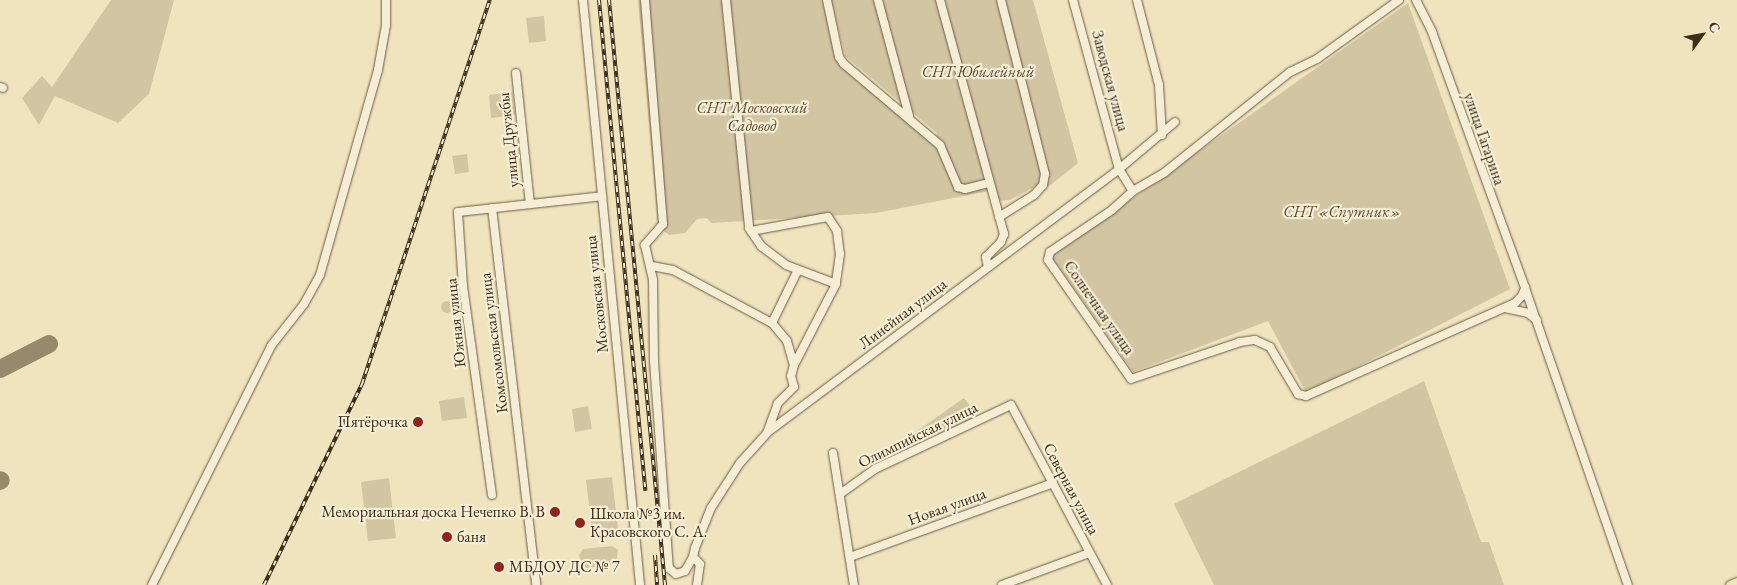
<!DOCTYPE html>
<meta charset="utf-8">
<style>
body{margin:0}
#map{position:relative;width:1737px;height:585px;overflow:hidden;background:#f0e4be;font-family:"EB Garamond",serif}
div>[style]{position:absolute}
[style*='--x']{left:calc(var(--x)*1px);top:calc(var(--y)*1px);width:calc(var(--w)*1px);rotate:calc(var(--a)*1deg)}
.green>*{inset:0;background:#d2c5a2}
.round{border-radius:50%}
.taxiway>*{height:18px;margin:-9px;padding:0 9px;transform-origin:9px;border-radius:9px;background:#97896b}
.roads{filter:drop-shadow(0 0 1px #6a5c42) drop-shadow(0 0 1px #6a5c42)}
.minor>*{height:8px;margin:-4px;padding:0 4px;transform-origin:4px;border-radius:4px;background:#f5edd5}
.major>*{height:9px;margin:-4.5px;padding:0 4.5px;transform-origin:4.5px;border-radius:4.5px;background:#f0e4be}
.rail>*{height:4px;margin-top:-2px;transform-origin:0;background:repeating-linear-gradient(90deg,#f5edd5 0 5.5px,#3e2e18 0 11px);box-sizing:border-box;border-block:1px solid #3e2e18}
.dots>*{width:14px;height:14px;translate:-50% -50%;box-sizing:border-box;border:2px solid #f5edd5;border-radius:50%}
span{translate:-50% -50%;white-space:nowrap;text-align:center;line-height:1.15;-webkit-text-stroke:4.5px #f5edd5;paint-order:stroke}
.park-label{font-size:16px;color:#5c4c34;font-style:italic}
.street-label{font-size:16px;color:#3e2e18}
.poi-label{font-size:16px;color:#3e2e18}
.right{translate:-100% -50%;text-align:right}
.left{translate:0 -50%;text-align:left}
.north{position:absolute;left:1677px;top:10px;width:50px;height:50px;-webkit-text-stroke:4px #f5edd5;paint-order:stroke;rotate:58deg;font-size:14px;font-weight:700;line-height:20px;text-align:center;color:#3e2e18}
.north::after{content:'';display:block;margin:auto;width:18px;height:22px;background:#3e2e18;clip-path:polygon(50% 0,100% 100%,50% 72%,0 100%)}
</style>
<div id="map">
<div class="green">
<i style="clip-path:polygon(111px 0,174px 0,149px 94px,118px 123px,55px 96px,39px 125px,22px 98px,42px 76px,52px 87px)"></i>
<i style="clip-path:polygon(638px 0,823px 0,837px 59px,842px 67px,935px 145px,937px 133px,845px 56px,831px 0,1033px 0,1078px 163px,1048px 187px,1040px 184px,1010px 200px,999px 201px,995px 190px,876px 213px,712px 223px,706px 218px,697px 219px,685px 233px,669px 235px,658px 226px)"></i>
<i style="clip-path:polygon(1408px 3px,1510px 289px,1306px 393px,1268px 321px,1133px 372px,1051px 256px)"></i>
<i style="clip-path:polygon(544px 16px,546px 41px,529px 43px,526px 18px)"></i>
<i style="clip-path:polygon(512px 92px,515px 115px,491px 118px,489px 95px)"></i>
<i style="clip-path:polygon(467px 154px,469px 172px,455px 174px,452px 156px)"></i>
<i class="round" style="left:441px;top:301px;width:12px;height:12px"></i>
<i style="clip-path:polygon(1424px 381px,1481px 542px,1489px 542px,1504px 585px,1214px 585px,1174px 504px)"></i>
<i style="clip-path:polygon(464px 397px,467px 418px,442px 421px,439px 401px)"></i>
<i style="clip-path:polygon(964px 398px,973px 410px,973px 418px,907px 448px,907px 438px)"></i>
<i style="clip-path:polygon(588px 406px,592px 429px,575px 432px,572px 409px)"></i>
<i style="clip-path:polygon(612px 477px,619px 537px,593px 539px,586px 480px)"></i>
<i style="clip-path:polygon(389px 478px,396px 538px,368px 541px,361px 482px)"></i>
<i style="clip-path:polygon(612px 546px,618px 550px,616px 564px,587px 568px,581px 564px,579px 555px,583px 549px)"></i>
</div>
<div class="taxiway">
<i style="--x:0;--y:369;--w:55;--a:-27"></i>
<i style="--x:0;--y:481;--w:1;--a:-45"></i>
</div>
<div class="roads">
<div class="minor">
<i style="--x:583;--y:0;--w:588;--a:84.43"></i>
<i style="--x:645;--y:0;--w:225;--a:85.4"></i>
<i style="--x:663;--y:224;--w:28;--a:131"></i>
<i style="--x:645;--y:245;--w:36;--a:77"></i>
<i style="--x:653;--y:280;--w:81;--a:89.3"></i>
<i style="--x:654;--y:361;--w:208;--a:85.9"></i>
<i style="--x:669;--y:568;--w:9;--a:41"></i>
<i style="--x:676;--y:574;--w:9;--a:-18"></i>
<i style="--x:685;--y:571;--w:16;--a:-60"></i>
<i style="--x:726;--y:0;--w:229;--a:84.2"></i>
<i style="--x:749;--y:228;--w:22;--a:56"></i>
<i style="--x:761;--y:246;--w:31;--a:37"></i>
<i style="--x:786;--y:265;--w:53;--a:20.8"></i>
<i style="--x:827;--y:0;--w:58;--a:78.1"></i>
<i style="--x:839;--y:57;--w:9;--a:54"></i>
<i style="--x:844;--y:64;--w:126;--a:40.2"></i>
<i style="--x:940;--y:145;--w:46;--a:66.8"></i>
<i style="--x:958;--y:187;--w:7;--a:16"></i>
<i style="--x:965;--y:189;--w:25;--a:-14"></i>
<i style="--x:878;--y:0;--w:120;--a:75"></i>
<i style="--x:940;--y:0;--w:243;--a:74.7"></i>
<i style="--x:1004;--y:234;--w:9;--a:111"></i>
<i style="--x:1001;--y:242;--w:21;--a:135"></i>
<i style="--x:986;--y:257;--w:10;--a:79"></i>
<i style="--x:1073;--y:0;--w:175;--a:74.8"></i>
<i style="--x:1119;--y:169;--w:26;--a:58"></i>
<i style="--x:1137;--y:0;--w:88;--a:75.5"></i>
<i style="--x:1159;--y:85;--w:50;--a:86.6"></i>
<i style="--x:1399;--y:0;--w:101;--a:144.3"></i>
<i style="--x:1317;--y:59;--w:30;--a:154"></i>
<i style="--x:1290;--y:72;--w:161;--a:141.3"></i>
<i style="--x:1164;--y:173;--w:36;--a:150"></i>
<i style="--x:1133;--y:191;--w:28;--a:138"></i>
<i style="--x:1112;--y:210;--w:75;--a:145.9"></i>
<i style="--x:1050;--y:252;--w:8;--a:104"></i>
<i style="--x:1048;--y:260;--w:145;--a:55.1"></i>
<i style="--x:1131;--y:379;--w:115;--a:-18.7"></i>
<i style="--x:1240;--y:342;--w:15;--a:-8"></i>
<i style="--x:1255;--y:340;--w:17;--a:25"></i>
<i style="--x:1270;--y:347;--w:55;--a:59.2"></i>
<i style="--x:1298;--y:394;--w:8;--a:14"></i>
<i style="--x:1306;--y:396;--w:229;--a:-24"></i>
<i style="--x:1515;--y:303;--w:10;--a:-45"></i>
<i style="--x:1522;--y:296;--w:9;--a:-69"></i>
<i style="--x:1416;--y:0;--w:36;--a:63"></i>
<i style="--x:1432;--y:32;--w:272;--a:70"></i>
<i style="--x:1525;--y:288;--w:314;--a:70.9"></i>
<i style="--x:516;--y:73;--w:132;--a:83.9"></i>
<i style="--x:0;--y:87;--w:3;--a:18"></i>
<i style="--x:492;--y:208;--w:380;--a:83.3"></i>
<i style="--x:999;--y:217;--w:41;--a:-32.2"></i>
<i style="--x:1034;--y:195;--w:13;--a:-48"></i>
<i style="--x:1043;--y:185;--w:11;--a:-80"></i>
<i style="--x:1045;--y:174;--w:179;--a:-104.2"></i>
<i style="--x:751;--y:231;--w:78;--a:-10.3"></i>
<i style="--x:828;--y:217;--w:17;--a:57"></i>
<i style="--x:837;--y:231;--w:23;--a:83"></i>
<i style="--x:840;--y:254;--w:30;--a:98"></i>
<i style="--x:836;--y:284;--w:91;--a:117.4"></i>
<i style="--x:794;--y:365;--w:11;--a:105"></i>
<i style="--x:791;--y:376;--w:11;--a:75"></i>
<i style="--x:794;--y:387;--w:23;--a:135"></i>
<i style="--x:778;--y:403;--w:30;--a:110"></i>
<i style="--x:652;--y:266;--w:21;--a:11"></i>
<i style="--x:673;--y:270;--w:112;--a:28.2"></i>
<i style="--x:772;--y:323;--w:23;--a:50"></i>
<i style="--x:787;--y:341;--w:25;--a:74"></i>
<i style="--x:1505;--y:308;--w:24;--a:12"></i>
<i style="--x:1528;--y:313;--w:11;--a:38"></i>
<i style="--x:772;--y:323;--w:59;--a:-63.9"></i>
<i style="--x:833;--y:453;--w:134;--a:81"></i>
<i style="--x:840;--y:494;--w:43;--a:-35.5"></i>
<i style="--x:875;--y:469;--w:150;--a:-25.2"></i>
<i style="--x:1011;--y:405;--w:204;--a:61.9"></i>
<i style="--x:492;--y:495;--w:211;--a:-97.9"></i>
<i style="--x:463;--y:286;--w:74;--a:-93.9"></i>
<i style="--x:458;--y:212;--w:145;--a:-6.3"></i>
<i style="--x:850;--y:557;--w:216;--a:-20"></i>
<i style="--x:152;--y:585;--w:267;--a:-63.5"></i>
<i style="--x:271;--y:346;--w:53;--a:-51.8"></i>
<i style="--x:304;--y:304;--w:33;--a:-61"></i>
<i style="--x:320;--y:275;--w:213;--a:-74.2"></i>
<i style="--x:378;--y:70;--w:46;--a:-79.9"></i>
<i style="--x:386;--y:25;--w:25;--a:-90"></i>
<i style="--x:697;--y:585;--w:21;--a:-82"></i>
<i style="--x:700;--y:564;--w:10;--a:-135"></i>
<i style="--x:693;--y:557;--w:9;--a:-77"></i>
<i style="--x:695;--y:548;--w:43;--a:-68.2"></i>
<i style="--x:711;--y:508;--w:54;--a:-57.2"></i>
<i style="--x:740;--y:463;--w:42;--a:-47.9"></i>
<i style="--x:768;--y:432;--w:439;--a:-36.8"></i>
<i style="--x:1119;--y:169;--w:73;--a:-40"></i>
<i style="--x:1002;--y:585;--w:93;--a:-20.2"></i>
</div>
<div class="major">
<i style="--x:1730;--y:585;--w:8;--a:-23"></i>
</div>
</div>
<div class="rail">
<i style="--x:599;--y:0;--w:493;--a:84.6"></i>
<i style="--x:609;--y:0;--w:588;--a:84.53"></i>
<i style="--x:655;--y:555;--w:30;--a:86"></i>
<i style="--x:264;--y:585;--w:224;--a:-64"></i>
<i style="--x:362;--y:384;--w:405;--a:-71.6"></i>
</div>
<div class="dots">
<i style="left:418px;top:422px;background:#8f2418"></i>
<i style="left:555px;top:512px;background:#8f2418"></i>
<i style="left:580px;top:523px;background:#8f2418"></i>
<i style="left:447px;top:537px;background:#8f2418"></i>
<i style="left:499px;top:567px;background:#8f2418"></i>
</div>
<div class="park-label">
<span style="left:978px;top:72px">СНТ Юбилейный</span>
<span style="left:752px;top:117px">СНТ Московский<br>Садовод</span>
<span style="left:1342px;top:212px">СНТ «Спутник»</span>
</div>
<div class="street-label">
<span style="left:1110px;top:81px;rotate:75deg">Заводская улица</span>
<span style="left:1484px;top:139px;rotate:71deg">улица Гагарина</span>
<span style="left:509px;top:140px;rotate:-96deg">улица Дружбы</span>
<span style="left:597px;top:294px;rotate:-96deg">Московская улица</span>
<span style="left:1099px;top:308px;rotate:55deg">Солнечная улица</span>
<span style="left:903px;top:314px;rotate:-37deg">Линейная улица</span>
<span style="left:456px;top:323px;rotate:-96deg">Южная улица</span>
<span style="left:494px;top:343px;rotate:-97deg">Комсомольская улица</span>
<span style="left:918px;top:435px;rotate:-26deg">Олимпийская улица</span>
<span style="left:1071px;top:489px;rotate:62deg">Северная улица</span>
<span style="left:947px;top:507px;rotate:-20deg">Новая улица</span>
</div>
<div class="poi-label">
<span class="right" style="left:408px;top:422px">Пятёрочка</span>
<span class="right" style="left:545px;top:512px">Мемориальная доска Нечепко В. В</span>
<span class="left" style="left:590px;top:523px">Школа №3 им.<br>Красовского С. А.</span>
<span class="left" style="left:457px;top:537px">баня</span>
<span class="left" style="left:509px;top:567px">МБДОУ ДС № 7</span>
</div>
<div class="north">С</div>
</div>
